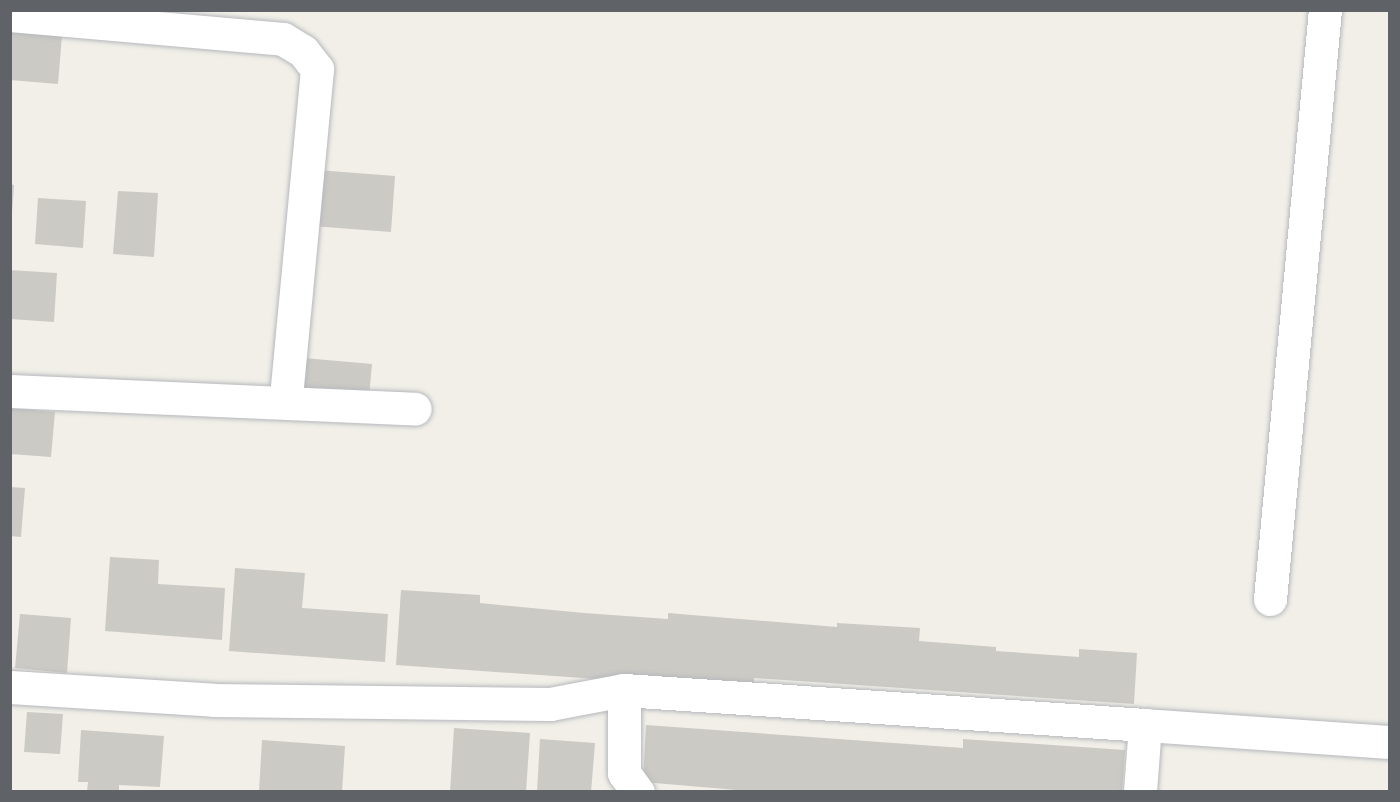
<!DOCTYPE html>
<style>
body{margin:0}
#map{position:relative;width:1400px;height:802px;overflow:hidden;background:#f1efe8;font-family:"Titillium Web",sans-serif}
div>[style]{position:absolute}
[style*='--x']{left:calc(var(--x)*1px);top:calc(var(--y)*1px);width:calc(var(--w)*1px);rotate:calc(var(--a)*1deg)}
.building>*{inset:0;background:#cccac5}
.roads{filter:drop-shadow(0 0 2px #b5b8bc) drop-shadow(0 0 2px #b5b8bc)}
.minor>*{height:33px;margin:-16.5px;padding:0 16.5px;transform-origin:16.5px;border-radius:16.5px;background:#fff}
span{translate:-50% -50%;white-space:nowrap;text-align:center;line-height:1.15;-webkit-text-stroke:4.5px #fff;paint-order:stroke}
.frame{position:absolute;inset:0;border:12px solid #5f6368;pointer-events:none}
</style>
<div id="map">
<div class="building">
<i style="clip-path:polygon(10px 19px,63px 23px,58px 84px,10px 80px)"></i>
<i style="clip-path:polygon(317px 170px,395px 176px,391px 232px,312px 226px)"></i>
<i style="clip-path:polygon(10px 184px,14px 185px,12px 213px,10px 213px)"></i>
<i style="clip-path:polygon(118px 191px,158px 193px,154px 257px,113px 254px)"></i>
<i style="clip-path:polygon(38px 198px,86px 201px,83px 248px,35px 244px)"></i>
<i style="clip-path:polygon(10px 270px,57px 273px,54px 322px,10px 319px)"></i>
<i style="clip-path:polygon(304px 358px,372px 364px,369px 396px,301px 390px)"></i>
<i style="clip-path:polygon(10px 408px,55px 412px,51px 457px,10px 454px)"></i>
<i style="clip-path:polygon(10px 487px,25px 488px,21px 537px,10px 536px)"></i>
<i style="clip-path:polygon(110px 557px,159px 560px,158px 584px,225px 588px,222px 640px,105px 631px)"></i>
<i style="clip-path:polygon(235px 568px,305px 573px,302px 608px,388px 614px,385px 662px,229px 651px)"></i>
<i style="clip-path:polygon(401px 590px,480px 595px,480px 603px,584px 613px,668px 619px,668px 613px,837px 627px,837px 623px,920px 628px,919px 641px,996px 647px,996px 651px,1079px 657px,1079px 649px,1137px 653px,1134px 704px,754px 678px,754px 690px,396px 665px)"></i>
<i style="clip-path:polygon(20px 614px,71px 618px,67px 673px,15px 668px)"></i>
<i style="clip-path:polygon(27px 712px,63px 714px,60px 754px,24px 752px)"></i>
<i style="clip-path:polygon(646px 725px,963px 748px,963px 739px,1125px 750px,1122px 792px,760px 792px,643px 782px)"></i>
<i style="clip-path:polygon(454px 728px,530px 733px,526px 792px,450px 792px)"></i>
<i style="clip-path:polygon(81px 730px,164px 736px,160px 787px,119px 785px,119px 792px,87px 792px,88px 782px,78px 782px)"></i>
<i style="clip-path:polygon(540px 739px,595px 743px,591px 792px,537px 792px)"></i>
<i style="clip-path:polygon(262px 740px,345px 746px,342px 792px,259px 792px)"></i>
</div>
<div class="roads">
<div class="minor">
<i style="--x:10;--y:15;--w:274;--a:5"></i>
<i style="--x:283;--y:39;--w:23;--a:31"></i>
<i style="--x:303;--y:51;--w:23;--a:52"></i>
<i style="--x:317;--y:69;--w:332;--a:95.4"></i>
<i style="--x:10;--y:391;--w:405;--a:2.5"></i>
<i style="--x:1270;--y:599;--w:592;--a:-84.67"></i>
<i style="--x:10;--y:687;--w:204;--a:3.6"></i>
<i style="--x:214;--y:700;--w:336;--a:0.7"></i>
<i style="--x:550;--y:704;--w:75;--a:-10.7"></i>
<i style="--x:624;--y:690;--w:83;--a:90"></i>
<i style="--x:624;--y:773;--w:24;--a:54"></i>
<i style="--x:624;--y:690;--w:522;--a:3.84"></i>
<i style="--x:1145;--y:725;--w:67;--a:94.3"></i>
<i style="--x:1145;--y:725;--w:246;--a:4"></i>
</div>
</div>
<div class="frame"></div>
</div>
